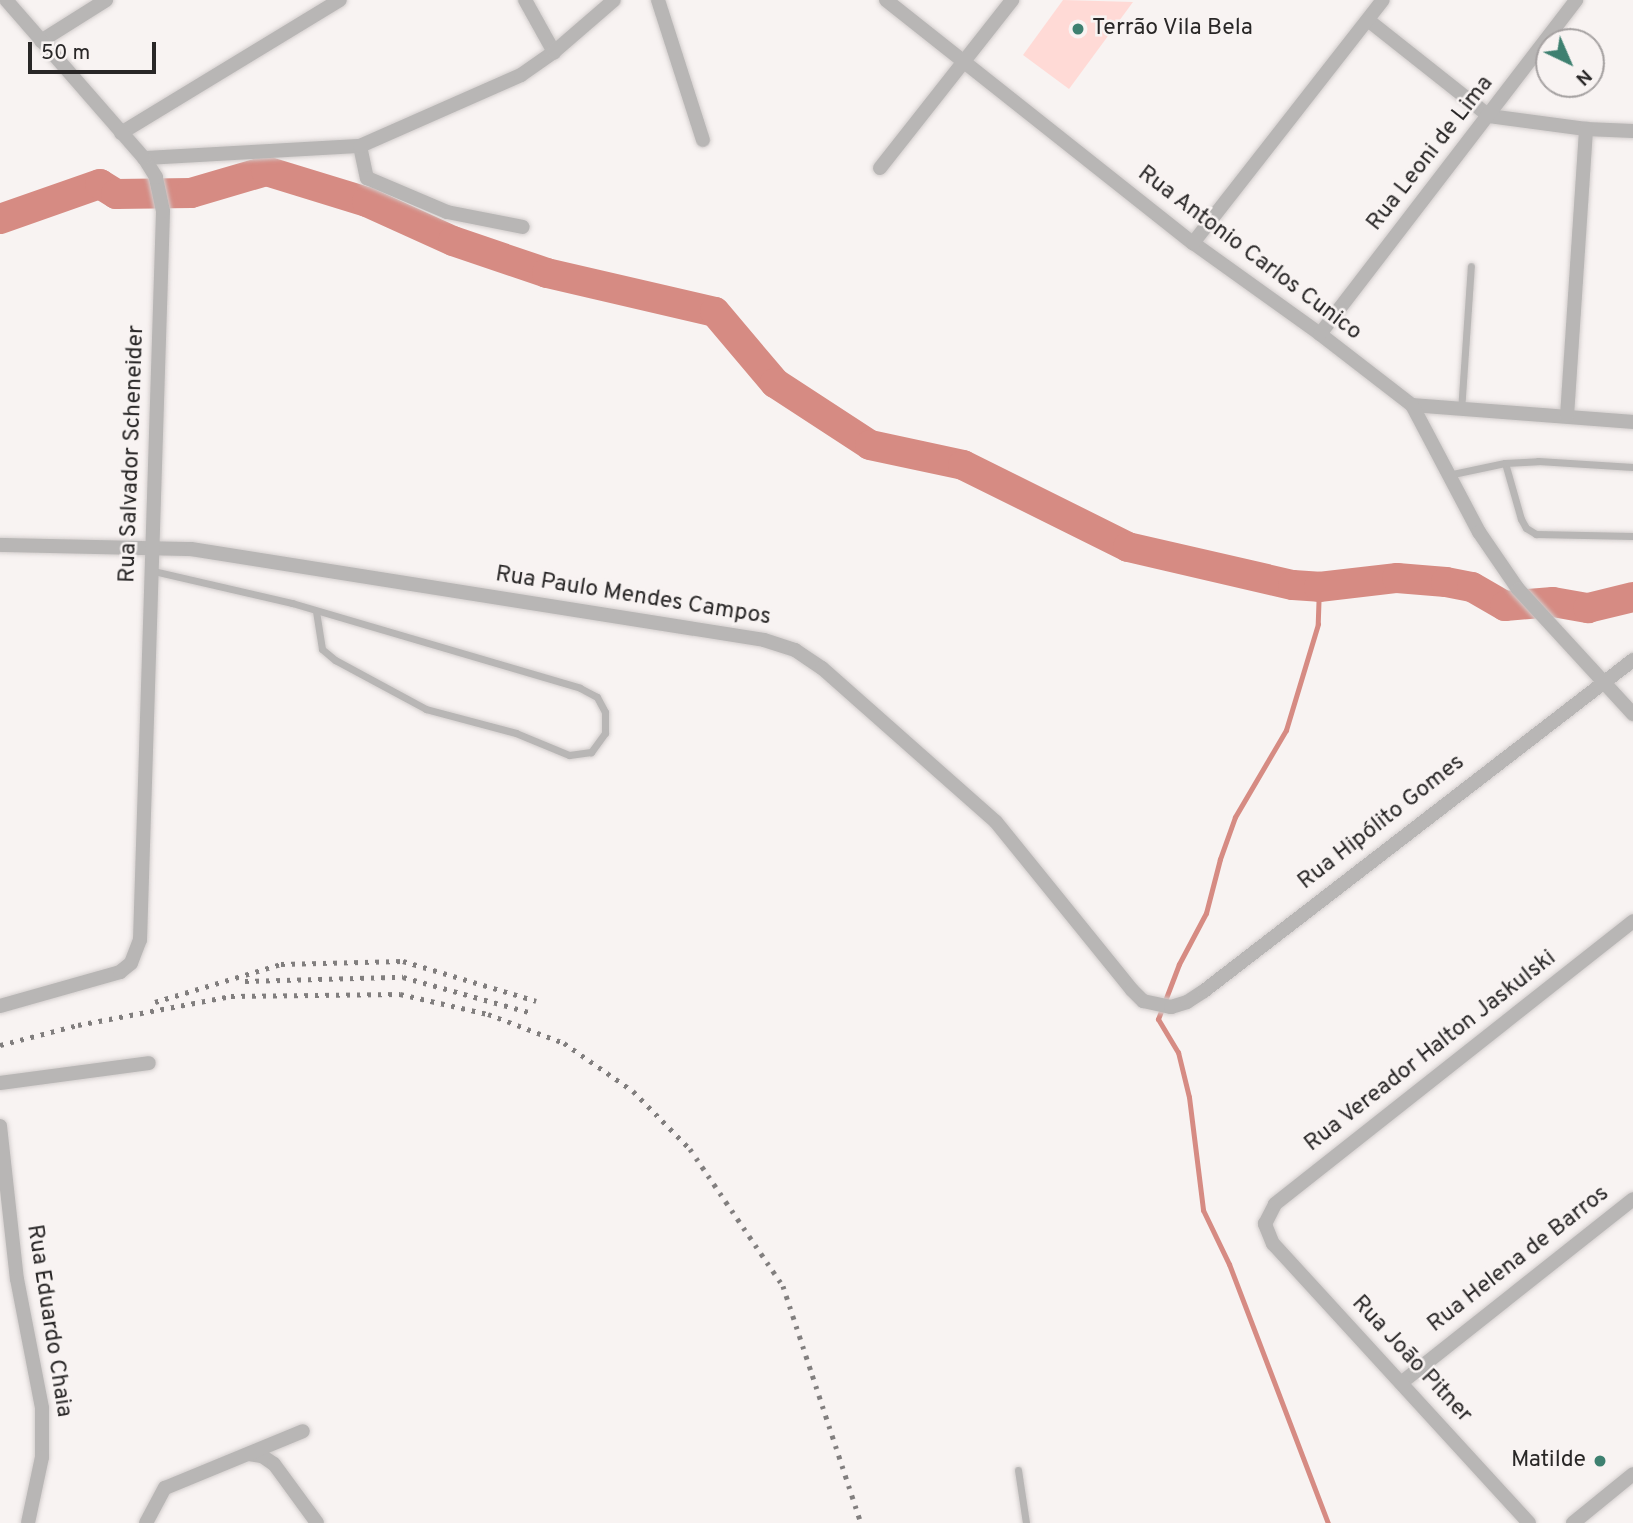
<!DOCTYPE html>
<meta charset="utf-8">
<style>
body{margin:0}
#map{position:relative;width:1633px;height:1523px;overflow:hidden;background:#f8f3f2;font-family:Overpass,sans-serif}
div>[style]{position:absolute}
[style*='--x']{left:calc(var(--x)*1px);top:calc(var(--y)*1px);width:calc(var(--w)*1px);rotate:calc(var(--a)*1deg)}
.green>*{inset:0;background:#ffdad6}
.stream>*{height:5px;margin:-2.5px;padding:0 2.5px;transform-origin:2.5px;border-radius:2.5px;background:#d68b83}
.river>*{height:30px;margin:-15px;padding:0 15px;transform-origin:15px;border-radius:15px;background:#d68b83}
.roads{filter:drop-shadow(0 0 2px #d3cecd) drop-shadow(0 0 2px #d3cecd)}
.lane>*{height:7px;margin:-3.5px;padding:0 3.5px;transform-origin:3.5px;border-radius:3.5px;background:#b8b6b5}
.street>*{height:14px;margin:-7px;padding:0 7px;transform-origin:7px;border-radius:7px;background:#b8b6b5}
.rail>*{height:5px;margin-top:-2.5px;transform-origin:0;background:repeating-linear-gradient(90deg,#817e7e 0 3.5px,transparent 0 10.5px)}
.dots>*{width:19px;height:19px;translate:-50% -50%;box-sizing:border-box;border:4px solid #f8f3f2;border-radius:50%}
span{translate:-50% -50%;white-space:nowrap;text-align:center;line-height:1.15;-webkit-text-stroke:5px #f8f3f2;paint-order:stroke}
.poi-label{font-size:23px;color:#292727}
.left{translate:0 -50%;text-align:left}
.right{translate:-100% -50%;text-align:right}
.street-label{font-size:23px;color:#292727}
.north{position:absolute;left:1535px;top:28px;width:70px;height:70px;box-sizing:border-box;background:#f8f3f2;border:2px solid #a5a1a1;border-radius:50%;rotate:136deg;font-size:19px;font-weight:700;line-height:28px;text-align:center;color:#292727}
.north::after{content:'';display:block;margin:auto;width:24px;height:32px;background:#3e8070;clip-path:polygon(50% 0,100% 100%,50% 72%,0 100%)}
.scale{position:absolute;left:28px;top:42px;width:128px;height:32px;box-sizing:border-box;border:4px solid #292727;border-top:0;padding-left:9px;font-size:21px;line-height:24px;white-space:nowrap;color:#292727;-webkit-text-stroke:5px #f8f3f2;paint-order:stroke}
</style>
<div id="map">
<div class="green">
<i style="clip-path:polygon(1063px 0,1133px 2px,1069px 89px,1023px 55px)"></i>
</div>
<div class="stream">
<i style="--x:1319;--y:587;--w:37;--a:92"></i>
<i style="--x:1318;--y:624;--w:111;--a:106.8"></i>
<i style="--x:1286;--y:730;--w:101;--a:120.4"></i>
<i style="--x:1235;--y:817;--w:45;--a:109.7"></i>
<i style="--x:1220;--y:859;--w:56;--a:104.5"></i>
<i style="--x:1206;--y:913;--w:58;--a:117.9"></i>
<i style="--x:1179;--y:964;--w:59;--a:110.9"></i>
<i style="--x:1158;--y:1019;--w:39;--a:59"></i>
<i style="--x:1178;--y:1052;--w:46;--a:76.3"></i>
<i style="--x:1189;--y:1097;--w:114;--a:82.9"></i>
<i style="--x:1203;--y:1210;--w:60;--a:64.3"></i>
<i style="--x:1229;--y:1264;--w:277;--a:69.1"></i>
</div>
<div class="river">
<i style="--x:0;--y:219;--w:106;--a:-19.3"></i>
<i style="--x:100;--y:184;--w:19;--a:32"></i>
<i style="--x:116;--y:194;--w:75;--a:-0.8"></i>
<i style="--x:191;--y:193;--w:78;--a:-16.3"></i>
<i style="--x:266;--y:171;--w:106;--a:17.1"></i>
<i style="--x:367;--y:202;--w:94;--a:24.4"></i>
<i style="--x:453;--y:241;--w:99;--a:18.8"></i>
<i style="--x:547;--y:273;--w:172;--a:13.1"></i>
<i style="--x:715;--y:312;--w:93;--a:49.8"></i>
<i style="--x:775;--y:383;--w:113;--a:33.1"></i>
<i style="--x:870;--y:445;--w:95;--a:12.1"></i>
<i style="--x:963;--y:465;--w:184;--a:26.4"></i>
<i style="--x:1128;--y:547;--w:169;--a:13"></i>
<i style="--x:1293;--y:585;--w:26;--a:4"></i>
<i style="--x:1319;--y:587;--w:79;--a:-6.6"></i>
<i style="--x:1397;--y:578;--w:49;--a:4.7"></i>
<i style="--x:1446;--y:582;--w:26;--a:11"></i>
<i style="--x:1472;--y:587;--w:38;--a:30"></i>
<i style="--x:1505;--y:606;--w:48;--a:-4.8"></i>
<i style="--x:1553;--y:602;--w:36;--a:10"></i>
<i style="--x:1588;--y:608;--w:46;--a:-13.7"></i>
</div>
<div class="roads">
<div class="lane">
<i style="--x:1461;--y:411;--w:145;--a:-86.1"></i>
<i style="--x:1505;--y:463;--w:58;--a:74.1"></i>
<i style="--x:1521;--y:519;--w:10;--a:61"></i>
<i style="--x:1526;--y:528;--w:12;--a:31"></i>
<i style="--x:1536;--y:534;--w:97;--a:1.2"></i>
<i style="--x:1448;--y:475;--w:58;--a:-11.9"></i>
<i style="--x:1505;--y:463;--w:33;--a:-3"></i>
<i style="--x:1538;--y:461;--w:95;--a:3.6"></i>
<i style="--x:153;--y:571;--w:143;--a:13"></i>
<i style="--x:292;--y:603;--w:300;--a:16.4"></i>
<i style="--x:580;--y:688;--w:19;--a:28"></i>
<i style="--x:597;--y:697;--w:17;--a:62"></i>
<i style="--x:605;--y:712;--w:21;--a:90"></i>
<i style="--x:605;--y:733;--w:24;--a:126"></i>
<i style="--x:591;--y:752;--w:22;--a:172"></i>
<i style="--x:569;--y:755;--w:57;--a:-157.5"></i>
<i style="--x:516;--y:733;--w:93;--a:-165.1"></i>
<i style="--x:426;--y:709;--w:103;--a:-151.7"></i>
<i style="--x:335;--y:660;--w:17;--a:-140"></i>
<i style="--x:322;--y:649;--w:37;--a:-99"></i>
<i style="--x:1018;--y:1470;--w:54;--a:81.4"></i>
</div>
<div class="street">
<i style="--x:525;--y:0;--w:60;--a:60.9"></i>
<i style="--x:658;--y:0;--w:147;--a:72.2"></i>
<i style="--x:886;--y:0;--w:392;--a:38.4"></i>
<i style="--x:1193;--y:243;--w:156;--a:35.6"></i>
<i style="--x:1320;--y:334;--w:116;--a:37.7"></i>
<i style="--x:1412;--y:405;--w:222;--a:4.4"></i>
<i style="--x:1368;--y:20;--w:154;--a:38.4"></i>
<i style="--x:1489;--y:116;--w:98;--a:7.6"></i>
<i style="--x:1586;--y:129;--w:47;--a:2.4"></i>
<i style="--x:41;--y:41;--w:77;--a:-32.2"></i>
<i style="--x:121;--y:133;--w:256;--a:-31.3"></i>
<i style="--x:360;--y:146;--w:33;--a:78"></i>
<i style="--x:367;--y:178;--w:87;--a:23"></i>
<i style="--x:447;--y:212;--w:77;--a:11.2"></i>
<i style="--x:144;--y:158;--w:216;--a:-3.2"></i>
<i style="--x:360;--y:146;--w:176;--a:-23.8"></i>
<i style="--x:521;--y:75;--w:40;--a:-34.9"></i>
<i style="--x:554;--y:52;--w:79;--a:-40.9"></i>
<i style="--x:880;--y:168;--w:214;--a:-51.8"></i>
<i style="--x:1193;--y:243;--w:308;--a:-52"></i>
<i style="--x:1320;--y:334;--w:421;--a:-52.5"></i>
<i style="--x:1412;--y:405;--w:144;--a:62.2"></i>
<i style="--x:1479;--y:532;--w:69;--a:55.6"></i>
<i style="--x:1518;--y:589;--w:170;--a:47.4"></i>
<i style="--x:1567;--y:416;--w:288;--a:-86.2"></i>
<i style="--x:0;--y:545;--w:191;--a:1.2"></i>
<i style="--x:191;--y:549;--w:580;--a:9.02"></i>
<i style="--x:764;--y:640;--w:33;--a:18"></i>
<i style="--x:795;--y:650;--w:32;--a:34"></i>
<i style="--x:822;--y:668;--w:232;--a:41.5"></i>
<i style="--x:996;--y:822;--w:216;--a:51"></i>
<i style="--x:1132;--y:990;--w:16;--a:45"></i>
<i style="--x:1143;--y:1001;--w:29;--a:12"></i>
<i style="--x:1171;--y:1007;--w:17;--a:-17"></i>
<i style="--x:1187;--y:1002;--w:20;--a:-33"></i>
<i style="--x:1204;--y:991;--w:542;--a:-37.65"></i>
<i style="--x:0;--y:1006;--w:125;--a:-15.8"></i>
<i style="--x:120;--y:972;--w:14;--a:-39"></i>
<i style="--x:131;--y:963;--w:25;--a:-69"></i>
<i style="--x:140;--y:940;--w:729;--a:-88.19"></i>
<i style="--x:163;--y:211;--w:35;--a:-102"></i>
<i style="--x:156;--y:177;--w:22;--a:-122"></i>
<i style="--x:144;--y:158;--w:210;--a:-131.1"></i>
<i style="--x:0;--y:1083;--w:150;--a:-7.6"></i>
<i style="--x:0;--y:1126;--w:154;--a:83.7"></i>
<i style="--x:17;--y:1279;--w:131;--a:79"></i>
<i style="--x:42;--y:1408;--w:49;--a:90"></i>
<i style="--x:42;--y:1457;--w:67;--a:102"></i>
<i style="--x:1401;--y:1383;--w:296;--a:-38.4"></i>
<i style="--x:249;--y:1454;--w:13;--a:9"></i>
<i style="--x:262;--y:1456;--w:14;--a:34"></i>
<i style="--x:274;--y:1464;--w:73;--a:53.9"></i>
<i style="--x:146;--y:1523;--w:40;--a:-62"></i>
<i style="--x:165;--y:1488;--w:149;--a:-22.4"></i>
<i style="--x:1529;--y:1523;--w:379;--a:-132.5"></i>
<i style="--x:1273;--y:1244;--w:22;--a:-112"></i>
<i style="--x:1265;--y:1224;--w:22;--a:-63"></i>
<i style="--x:1275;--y:1204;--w:456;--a:-38.3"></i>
<i style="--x:1573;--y:1523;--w:77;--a:-39.2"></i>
</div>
</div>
<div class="rail">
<i style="--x:245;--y:981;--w:158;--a:-1.5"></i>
<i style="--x:403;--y:977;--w:130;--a:15.6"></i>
<i style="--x:155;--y:1002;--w:132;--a:-16.8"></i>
<i style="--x:281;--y:964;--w:122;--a:-1.4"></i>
<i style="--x:403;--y:961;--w:139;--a:16.7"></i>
<i style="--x:0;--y:1045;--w:81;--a:-14.4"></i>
<i style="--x:78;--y:1025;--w:156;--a:-10.7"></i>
<i style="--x:231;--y:996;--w:169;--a:-0.7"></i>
<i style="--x:400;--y:994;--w:90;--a:12.8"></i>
<i style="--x:488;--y:1014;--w:81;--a:20.9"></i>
<i style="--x:564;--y:1043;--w:84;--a:34.8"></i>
<i style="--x:633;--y:1091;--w:81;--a:45.5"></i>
<i style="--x:690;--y:1149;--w:166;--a:55.8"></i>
<i style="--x:783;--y:1286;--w:250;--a:71.8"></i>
</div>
<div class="dots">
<i style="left:1078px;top:29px;background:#3e8070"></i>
<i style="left:1600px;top:1461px;background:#3e8070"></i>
</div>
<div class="poi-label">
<span class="left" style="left:1092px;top:29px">Terrão Vila Bela</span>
<span class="right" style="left:1586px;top:1461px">Matilde</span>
</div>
<div class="street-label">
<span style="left:1431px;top:154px;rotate:-52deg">Rua Leoni de Lima</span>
<span style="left:1249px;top:254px;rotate:37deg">Rua Antonio Carlos Cunico</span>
<span style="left:133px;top:454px;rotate:-88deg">Rua Salvador Scheneider</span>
<span style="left:633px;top:597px;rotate:9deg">Rua Paulo Mendes Campos</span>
<span style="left:1382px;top:823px;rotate:-38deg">Rua Hipólito Gomes</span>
<span style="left:1431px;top:1052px;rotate:-38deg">Rua Vereador Halton Jaskulski</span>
<span style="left:1519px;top:1260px;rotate:-38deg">Rua Helena de Barros</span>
<span style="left:48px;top:1321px;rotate:81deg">Rua Eduardo Chaia</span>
<span style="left:1411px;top:1360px;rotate:47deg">Rua João Pitner</span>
</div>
<div class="north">N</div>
<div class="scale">50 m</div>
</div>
